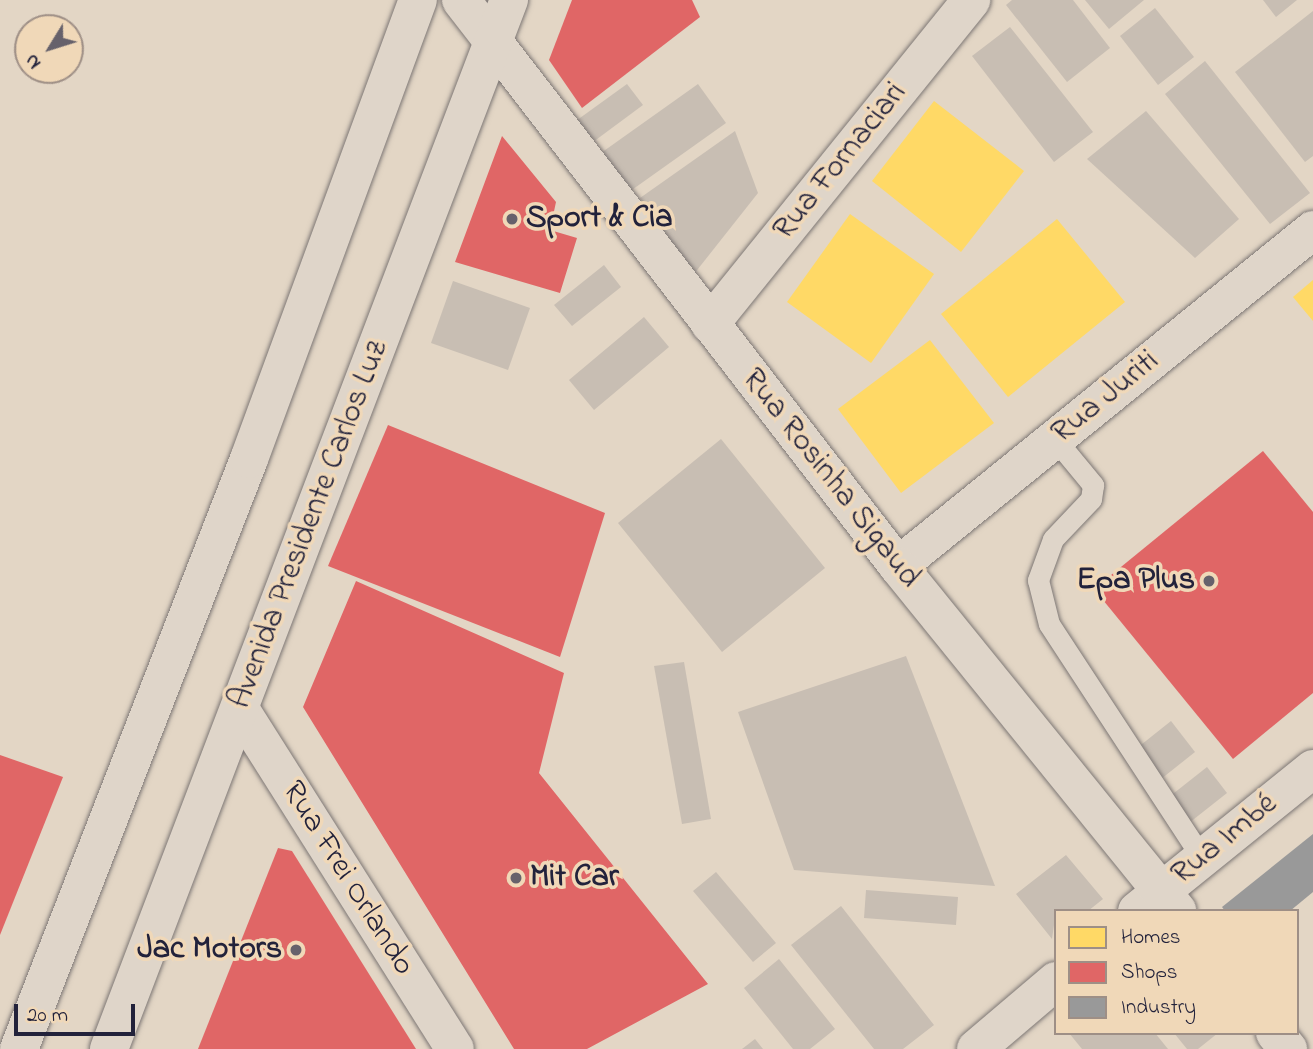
<!DOCTYPE html>
<meta charset="utf-8">
<style>
body{margin:0}
#map{position:relative;width:1313px;height:1049px;overflow:hidden;background:#e3d6c5;font-family:"Indie Flower",sans-serif}
div>[style]{position:absolute}
[style*='--x']{left:calc(var(--x)*1px);top:calc(var(--y)*1px);width:calc(var(--w)*1px);rotate:calc(var(--a)*1deg)}
.homes>*{inset:0;background:#ffd966}
.shops>*{inset:0;background:#e06666}
.industry>*{inset:0;background:#999}
.building>*{inset:0;background:#c8beb3}
.roads{filter:drop-shadow(0 0 2px #7d7775) drop-shadow(0 0 2px #7d7775)}
.service>*{height:21px;margin:-10.5px;padding:0 10.5px;transform-origin:10.5px;border-radius:10.5px;background:#dfd5c9}
.minor>*{height:38px;margin:-19px;padding:0 19px;transform-origin:19px;border-radius:19px;background:#dfd5c9}
.tertiary>*{height:38px;margin:-19px;padding:0 19px;transform-origin:19px;border-radius:19px;background:#dfd5c9}
.primary>*{height:38px;margin:-19px;padding:0 19px;transform-origin:19px;border-radius:19px;background:#dfd5c9}
.dots>*{width:19px;height:19px;translate:-50% -50%;box-sizing:border-box;border:4px solid #f0d8b8;border-radius:50%}
span{translate:-50% -50%;white-space:nowrap;text-align:center;line-height:1.15;-webkit-text-stroke:7px #f0d8b8;paint-order:stroke}
.street-label{font-size:32px;color:#22223b}
.poi-label{font-size:32px;color:#22223b;font-weight:700}
.left{translate:0 -50%;text-align:left}
.right{translate:-100% -50%;text-align:right}
.legend{position:absolute;left:1054px;top:909px;width:245px;height:126px;box-sizing:border-box;background:#f0d8b8;border:2px solid #9e8f86;margin:0;padding:9px 12px;list-style:none;font-size:21px;color:#22223b}
.legend li{display:flex;align-items:center;gap:14px;height:35px}
.legend b{width:35px;border:2px solid #9e8f86}
.north{position:absolute;left:14px;top:14px;width:70px;height:70px;box-sizing:border-box;background:#f0d8b8;border:2px solid #9e8f86;border-radius:50%;rotate:232deg;font-size:19px;font-weight:700;line-height:28px;text-align:center;color:#22223b}
.north::after{content:'';display:block;margin:auto;width:24px;height:32px;background:#66616b;clip-path:polygon(50% 0,100% 100%,50% 72%,0 100%)}
.scale{position:absolute;left:14px;top:1004px;width:121px;height:32px;box-sizing:border-box;border:4px solid #22223b;border-top:0;padding-left:9px;font-size:21px;line-height:24px;white-space:nowrap;color:#22223b;-webkit-text-stroke:5px #f0d8b8;paint-order:stroke}
</style>
<div id="map">
<div class="homes">
<i style="clip-path:polygon(934px 101px,1024px 171px,961px 252px,872px 181px)"></i>
<i style="clip-path:polygon(850px 214px,934px 274px,871px 363px,787px 302px)"></i>
<i style="clip-path:polygon(1057px 219px,1125px 302px,1008px 397px,941px 314px)"></i>
<i style="clip-path:polygon(1313px 280px,1313px 321px,1293px 297px)"></i>
<i style="clip-path:polygon(930px 340px,994px 423px,901px 493px,838px 409px)"></i>
</div>
<div class="shops">
<i style="clip-path:polygon(572px 0,692px 0,700px 17px,582px 108px,549px 60px)"></i>
<i style="clip-path:polygon(502px 136px,556px 202px,550px 230px,577px 238px,560px 293px,455px 262px)"></i>
<i style="clip-path:polygon(388px 425px,605px 513px,560px 657px,328px 566px)"></i>
<i style="clip-path:polygon(1263px 451px,1313px 512px,1313px 693px,1233px 759px,1094px 589px)"></i>
<i style="clip-path:polygon(356px 581px,564px 673px,539px 773px,708px 984px,587px 1049px,514px 1049px,303px 707px)"></i>
<i style="clip-path:polygon(0 755px,63px 777px,0 935px)"></i>
<i style="clip-path:polygon(278px 848px,292px 851px,416px 1049px,198px 1049px)"></i>
</div>
<div class="industry">
<i style="clip-path:polygon(1313px 834px,1313px 892px,1290px 911px,1225px 911px,1222px 907px)"></i>
</div>
<div class="building">
<i style="clip-path:polygon(1012px 0,1073px 0,1110px 48px,1067px 82px,1006px 5px)"></i>
<i style="clip-path:polygon(1085px 0,1144px 0,1109px 29px)"></i>
<i style="clip-path:polygon(1263px 0,1297px 0,1276px 17px)"></i>
<i style="clip-path:polygon(1155px 8px,1194px 57px,1158px 85px,1120px 36px)"></i>
<i style="clip-path:polygon(1313px 11px,1313px 156px,1305px 162px,1235px 72px)"></i>
<i style="clip-path:polygon(1010px 27px,1093px 132px,1054px 162px,972px 56px)"></i>
<i style="clip-path:polygon(1205px 61px,1310px 193px,1270px 224px,1165px 94px)"></i>
<i style="clip-path:polygon(627px 84px,643px 105px,589px 145px,573px 123px)"></i>
<i style="clip-path:polygon(698px 84px,726px 123px,629px 192px,601px 153px)"></i>
<i style="clip-path:polygon(1146px 111px,1239px 219px,1195px 258px,1087px 159px)"></i>
<i style="clip-path:polygon(735px 131px,758px 193px,694px 274px,640px 198px)"></i>
<i style="clip-path:polygon(604px 265px,621px 287px,572px 326px,554px 305px)"></i>
<i style="clip-path:polygon(453px 281px,530px 308px,508px 370px,431px 343px)"></i>
<i style="clip-path:polygon(644px 317px,669px 347px,594px 410px,569px 380px)"></i>
<i style="clip-path:polygon(721px 439px,825px 568px,722px 652px,618px 523px)"></i>
<i style="clip-path:polygon(906px 656px,995px 886px,794px 870px,738px 712px)"></i>
<i style="clip-path:polygon(684px 662px,711px 819px,682px 824px,654px 666px)"></i>
<i style="clip-path:polygon(1171px 721px,1195px 752px,1156px 783px,1132px 752px)"></i>
<i style="clip-path:polygon(1207px 767px,1227px 793px,1189px 823px,1169px 797px)"></i>
<i style="clip-path:polygon(1066px 855px,1103px 899px,1088px 911px,1056px 911px,1052px 939px,1016px 894px)"></i>
<i style="clip-path:polygon(716px 872px,776px 943px,753px 962px,693px 891px)"></i>
<i style="clip-path:polygon(866px 890px,958px 897px,956px 925px,864px 918px)"></i>
<i style="clip-path:polygon(841px 906px,934px 1025px,903px 1049px,874px 1049px,791px 945px)"></i>
<i style="clip-path:polygon(779px 959px,835px 1029px,810px 1049px,793px 1049px,744px 988px)"></i>
<i style="clip-path:polygon(1069px 1033px,1155px 1033px,1168px 1049px,1082px 1049px)"></i>
<i style="clip-path:polygon(1174px 1033px,1218px 1033px,1198px 1049px,1187px 1049px)"></i>
<i style="clip-path:polygon(755px 1039px,763px 1049px,742px 1049px)"></i>
</div>
<div class="roads">
<div class="service">
<i style="--x:1055;--y:439;--w:60;--a:50.4"></i>
<i style="--x:1093;--y:485;--w:14;--a:98"></i>
<i style="--x:1091;--y:499;--w:55;--a:133.5"></i>
<i style="--x:1053;--y:539;--w:44;--a:110.1"></i>
<i style="--x:1038;--y:580;--w:45;--a:76"></i>
<i style="--x:1049;--y:624;--w:280;--a:56.8"></i>
</div>
<div class="minor">
<i style="--x:710;--y:324;--w:416;--a:-51.1"></i>
<i style="--x:898;--y:566;--w:534;--a:-38.99"></i>
<i style="--x:240;--y:709;--w:402;--a:57.7"></i>
<i style="--x:1137;--y:911;--w:226;--a:-38.9"></i>
<i style="--x:976;--y:1049;--w:105;--a:-40.4"></i>
</div>
<div class="tertiary">
<i style="--x:492;--y:40;--w:664;--a:52.34"></i>
<i style="--x:898;--y:566;--w:444;--a:51"></i>
<i style="--x:1275;--y:1033;--w:21;--a:51"></i>
</div>
<div class="primary">
<i style="--x:461;--y:0;--w:51;--a:52.2"></i>
<i style="--x:19;--y:1049;--w:633;--a:-68.7"></i>
<i style="--x:249;--y:459;--w:489;--a:-69.8"></i>
<i style="--x:109;--y:1049;--w:1123;--a:-69.13"></i>
</div>
</div>
<div class="dots">
<i style="left:512px;top:219px;background:#66616b"></i>
<i style="left:1209px;top:581px;background:#66616b"></i>
<i style="left:516px;top:878px;background:#66616b"></i>
<i style="left:296px;top:950px;background:#66616b"></i>
</div>
<div class="street-label">
<span style="left:841px;top:162px;rotate:-51deg">Rua Fornaciari</span>
<span style="left:1106px;top:398px;rotate:-39deg">Rua Juriti</span>
<span style="left:830px;top:479px;rotate:52deg">Rua Rosinha Sigaud</span>
<span style="left:310px;top:525px;rotate:-69deg">Avenida Presidente Carlos Luz</span>
<span style="left:1225px;top:840px;rotate:-39deg">Rua Imbé</span>
<span style="left:347px;top:879px;rotate:58deg">Rua Frei Orlando</span>
</div>
<div class="poi-label">
<span class="left" style="left:526px;top:219px">Sport &amp; Cia</span>
<span class="right" style="left:1195px;top:581px">Epa Plus</span>
<span class="left" style="left:530px;top:878px">Mit Car</span>
<span class="right" style="left:282px;top:950px">Jac Motors</span>
</div>
<ul class="legend">
<li><b style="height:19px;background:#ffd966"></b>Homes</li>
<li><b style="height:19px;background:#e06666"></b>Shops</li>
<li><b style="height:19px;background:#999"></b>Industry</li>
</ul>
<div class="north">N</div>
<div class="scale">20 m</div>
</div>
